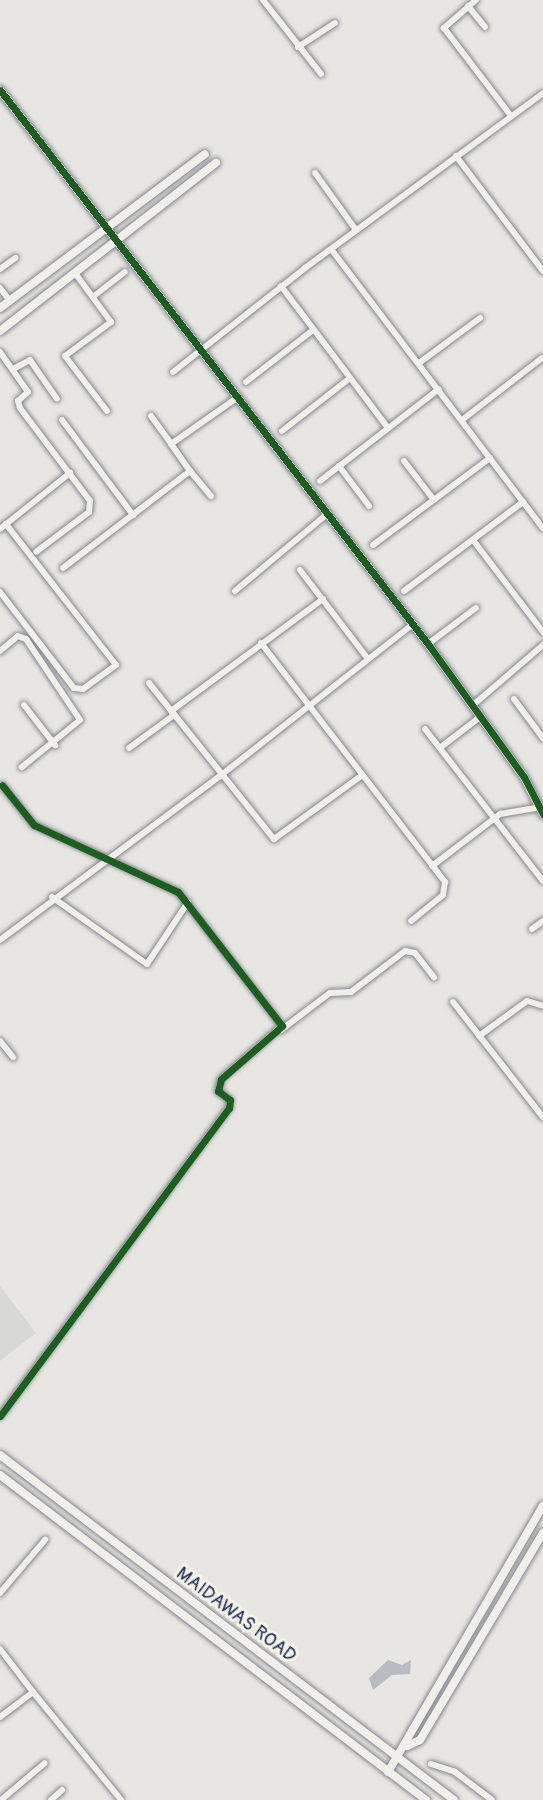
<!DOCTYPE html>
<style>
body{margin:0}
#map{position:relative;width:543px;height:1800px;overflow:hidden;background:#e8e6e2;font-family:Pangolin,sans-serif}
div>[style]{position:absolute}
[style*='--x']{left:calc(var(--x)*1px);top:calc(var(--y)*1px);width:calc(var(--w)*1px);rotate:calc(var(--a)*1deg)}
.built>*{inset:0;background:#d8d8d6}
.water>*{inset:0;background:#b8bbc2}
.roads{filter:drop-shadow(0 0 2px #83868d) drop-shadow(0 0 2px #83868d)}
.minor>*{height:6px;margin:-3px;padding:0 3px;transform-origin:3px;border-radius:3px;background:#f0efeb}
.tertiary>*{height:8px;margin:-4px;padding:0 4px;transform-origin:4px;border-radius:4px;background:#f0efeb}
.cycleway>*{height:7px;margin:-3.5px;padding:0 3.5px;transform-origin:3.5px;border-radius:3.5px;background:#1b5e20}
span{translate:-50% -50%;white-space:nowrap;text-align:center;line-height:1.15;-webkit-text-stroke:6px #f7f3e8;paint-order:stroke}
.street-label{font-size:19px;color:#1b2f5e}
</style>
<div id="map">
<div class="built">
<i style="clip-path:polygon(0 1286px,36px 1333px,0 1361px)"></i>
</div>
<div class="water">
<i style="clip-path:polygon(388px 1660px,402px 1665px,411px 1660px,410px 1674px,392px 1675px,373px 1690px,369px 1678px)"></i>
</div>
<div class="roads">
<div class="minor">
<i style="--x:263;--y:0;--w:94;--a:51.9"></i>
<i style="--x:476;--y:0;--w:43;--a:138.8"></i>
<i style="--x:444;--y:28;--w:111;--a:52.7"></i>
<i style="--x:468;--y:6;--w:27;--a:51"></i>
<i style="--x:298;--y:47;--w:44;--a:-33"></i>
<i style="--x:456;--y:156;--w:144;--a:52.9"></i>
<i style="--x:315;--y:173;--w:70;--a:54.3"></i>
<i style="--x:331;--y:249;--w:350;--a:52.8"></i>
<i style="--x:0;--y:269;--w:19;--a:-36"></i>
<i style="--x:75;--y:273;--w:61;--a:53.7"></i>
<i style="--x:111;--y:322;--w:57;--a:143.5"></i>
<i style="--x:65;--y:356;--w:69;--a:52.6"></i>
<i style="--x:281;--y:286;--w:178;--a:53"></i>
<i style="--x:0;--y:288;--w:16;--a:52"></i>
<i style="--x:94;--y:296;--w:39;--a:-38"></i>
<i style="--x:0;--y:352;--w:49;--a:55"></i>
<i style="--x:28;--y:392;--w:13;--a:138"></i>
<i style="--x:18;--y:401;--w:7;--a:74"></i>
<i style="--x:20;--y:408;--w:116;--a:53"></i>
<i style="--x:90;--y:501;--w:11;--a:95"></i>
<i style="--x:89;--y:512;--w:66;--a:143"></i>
<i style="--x:419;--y:363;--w:76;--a:-36.4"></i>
<i style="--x:13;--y:369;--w:19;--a:-28"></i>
<i style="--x:30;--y:360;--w:47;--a:55.3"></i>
<i style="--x:173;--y:372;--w:168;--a:-38.2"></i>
<i style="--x:305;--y:268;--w:295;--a:-36.3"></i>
<i style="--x:246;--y:382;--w:85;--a:-37.8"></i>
<i style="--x:151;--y:416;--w:34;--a:54"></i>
<i style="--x:62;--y:420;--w:119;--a:53.2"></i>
<i style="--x:462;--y:420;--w:101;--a:-37.8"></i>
<i style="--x:282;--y:431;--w:86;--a:-37.9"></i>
<i style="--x:404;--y:461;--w:49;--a:52.4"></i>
<i style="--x:339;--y:466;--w:50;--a:53.1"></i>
<i style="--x:190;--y:471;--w:33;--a:50"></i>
<i style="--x:320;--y:481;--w:150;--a:-37.7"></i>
<i style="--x:0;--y:529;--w:90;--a:-38.7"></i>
<i style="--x:473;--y:540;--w:116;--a:52.7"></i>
<i style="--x:373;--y:545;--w:146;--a:-36.6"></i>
<i style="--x:63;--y:568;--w:160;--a:-37.4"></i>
<i style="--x:190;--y:471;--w:33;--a:-125"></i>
<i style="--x:171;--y:444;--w:82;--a:-35"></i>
<i style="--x:300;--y:570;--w:112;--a:52.6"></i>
<i style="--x:235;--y:591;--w:120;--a:-39.9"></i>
<i style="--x:404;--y:591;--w:149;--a:-36.8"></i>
<i style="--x:0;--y:592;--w:121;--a:52.4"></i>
<i style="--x:74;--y:688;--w:9;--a:6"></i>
<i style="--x:83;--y:689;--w:41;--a:-36"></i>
<i style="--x:116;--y:665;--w:179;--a:-128"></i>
<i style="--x:261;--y:643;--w:302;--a:52.4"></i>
<i style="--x:445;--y:882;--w:13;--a:99"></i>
<i style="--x:443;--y:895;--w:41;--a:140.9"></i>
<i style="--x:428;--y:644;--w:60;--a:-36.9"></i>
<i style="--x:0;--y:651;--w:23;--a:-40"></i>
<i style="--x:18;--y:636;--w:9;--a:21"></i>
<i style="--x:26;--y:639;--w:97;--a:56.3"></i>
<i style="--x:80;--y:720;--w:75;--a:141"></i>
<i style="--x:149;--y:683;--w:200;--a:51.3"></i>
<i style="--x:274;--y:839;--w:107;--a:-35.9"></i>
<i style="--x:514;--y:699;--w:49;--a:53.4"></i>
<i style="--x:24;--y:705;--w:51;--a:52.2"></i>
<i style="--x:472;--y:706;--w:94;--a:-40.7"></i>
<i style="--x:171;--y:711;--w:189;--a:-36.4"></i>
<i style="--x:425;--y:729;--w:192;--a:52.2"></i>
<i style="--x:441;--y:747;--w:49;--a:-37.6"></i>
<i style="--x:129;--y:748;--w:56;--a:-36.3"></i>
<i style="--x:432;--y:866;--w:86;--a:-37.4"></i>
<i style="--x:500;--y:814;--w:42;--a:-9.7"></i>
<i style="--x:52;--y:897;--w:116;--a:35.2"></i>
<i style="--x:147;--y:964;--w:74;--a:-56.5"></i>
<i style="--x:532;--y:929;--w:14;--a:-36"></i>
<i style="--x:0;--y:940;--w:274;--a:-36.7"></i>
<i style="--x:220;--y:776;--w:246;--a:-38.2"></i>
<i style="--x:453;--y:1002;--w:146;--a:52"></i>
<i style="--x:281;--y:1030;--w:61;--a:-37.1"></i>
<i style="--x:330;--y:993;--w:21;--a:-3"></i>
<i style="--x:351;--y:992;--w:68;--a:-37.2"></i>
<i style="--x:405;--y:951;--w:10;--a:11"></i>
<i style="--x:415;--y:953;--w:31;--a:52"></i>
<i style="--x:479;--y:1036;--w:59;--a:-36.1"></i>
<i style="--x:527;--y:1001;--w:17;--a:17"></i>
<i style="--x:0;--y:1041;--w:21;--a:51"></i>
<i style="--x:0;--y:1416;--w:384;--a:-53.4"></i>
<i style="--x:229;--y:1108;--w:8;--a:-83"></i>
<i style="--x:230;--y:1100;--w:15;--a:-143"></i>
<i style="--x:218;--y:1091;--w:12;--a:-76"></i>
<i style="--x:221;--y:1079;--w:81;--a:-41"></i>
<i style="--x:282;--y:1026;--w:170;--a:-127.8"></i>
<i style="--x:178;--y:892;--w:159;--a:-155"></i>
<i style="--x:34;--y:825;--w:51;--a:-128.7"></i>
<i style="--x:0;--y:1593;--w:70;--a:-49.7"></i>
<i style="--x:0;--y:1649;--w:54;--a:52.5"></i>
<i style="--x:0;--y:1717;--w:41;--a:-37.1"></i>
<i style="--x:33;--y:1692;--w:139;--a:50.8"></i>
<i style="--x:431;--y:1764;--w:25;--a:18"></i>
<i style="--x:455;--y:1772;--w:46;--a:37.1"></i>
<i style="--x:1;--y:1800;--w:57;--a:-40.1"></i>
<i style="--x:51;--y:1800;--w:15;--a:-42"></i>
</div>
<div class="tertiary">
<i style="--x:0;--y:90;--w:700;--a:52.31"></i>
<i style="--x:428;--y:644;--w:164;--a:54.2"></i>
<i style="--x:524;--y:777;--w:42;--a:62.8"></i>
<i style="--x:0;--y:308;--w:256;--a:-36.9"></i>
<i style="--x:0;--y:331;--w:274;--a:-37.9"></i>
<i style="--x:0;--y:1455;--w:570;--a:37.23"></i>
<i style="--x:0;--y:1475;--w:536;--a:37.34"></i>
<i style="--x:407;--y:1746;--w:14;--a:-25"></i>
<i style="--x:420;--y:1740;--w:241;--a:-59.3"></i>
<i style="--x:388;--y:1772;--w:308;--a:-59.8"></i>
</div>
</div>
<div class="cycleway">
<i style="--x:0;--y:90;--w:700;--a:52.31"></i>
<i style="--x:428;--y:644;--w:164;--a:54.2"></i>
<i style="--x:524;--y:777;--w:42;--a:62.8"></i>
<i style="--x:0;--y:1416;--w:384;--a:-53.4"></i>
<i style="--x:229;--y:1108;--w:8;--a:-83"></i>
<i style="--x:230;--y:1100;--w:15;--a:-143"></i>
<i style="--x:218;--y:1091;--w:12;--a:-76"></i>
<i style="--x:221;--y:1079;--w:81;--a:-41"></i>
<i style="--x:282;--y:1026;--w:170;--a:-127.8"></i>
<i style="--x:178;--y:892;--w:159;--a:-155"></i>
<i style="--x:34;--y:825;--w:51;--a:-128.7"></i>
</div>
<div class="street-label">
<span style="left:236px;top:1615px;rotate:37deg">MAIDAWAS ROAD</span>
</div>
</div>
